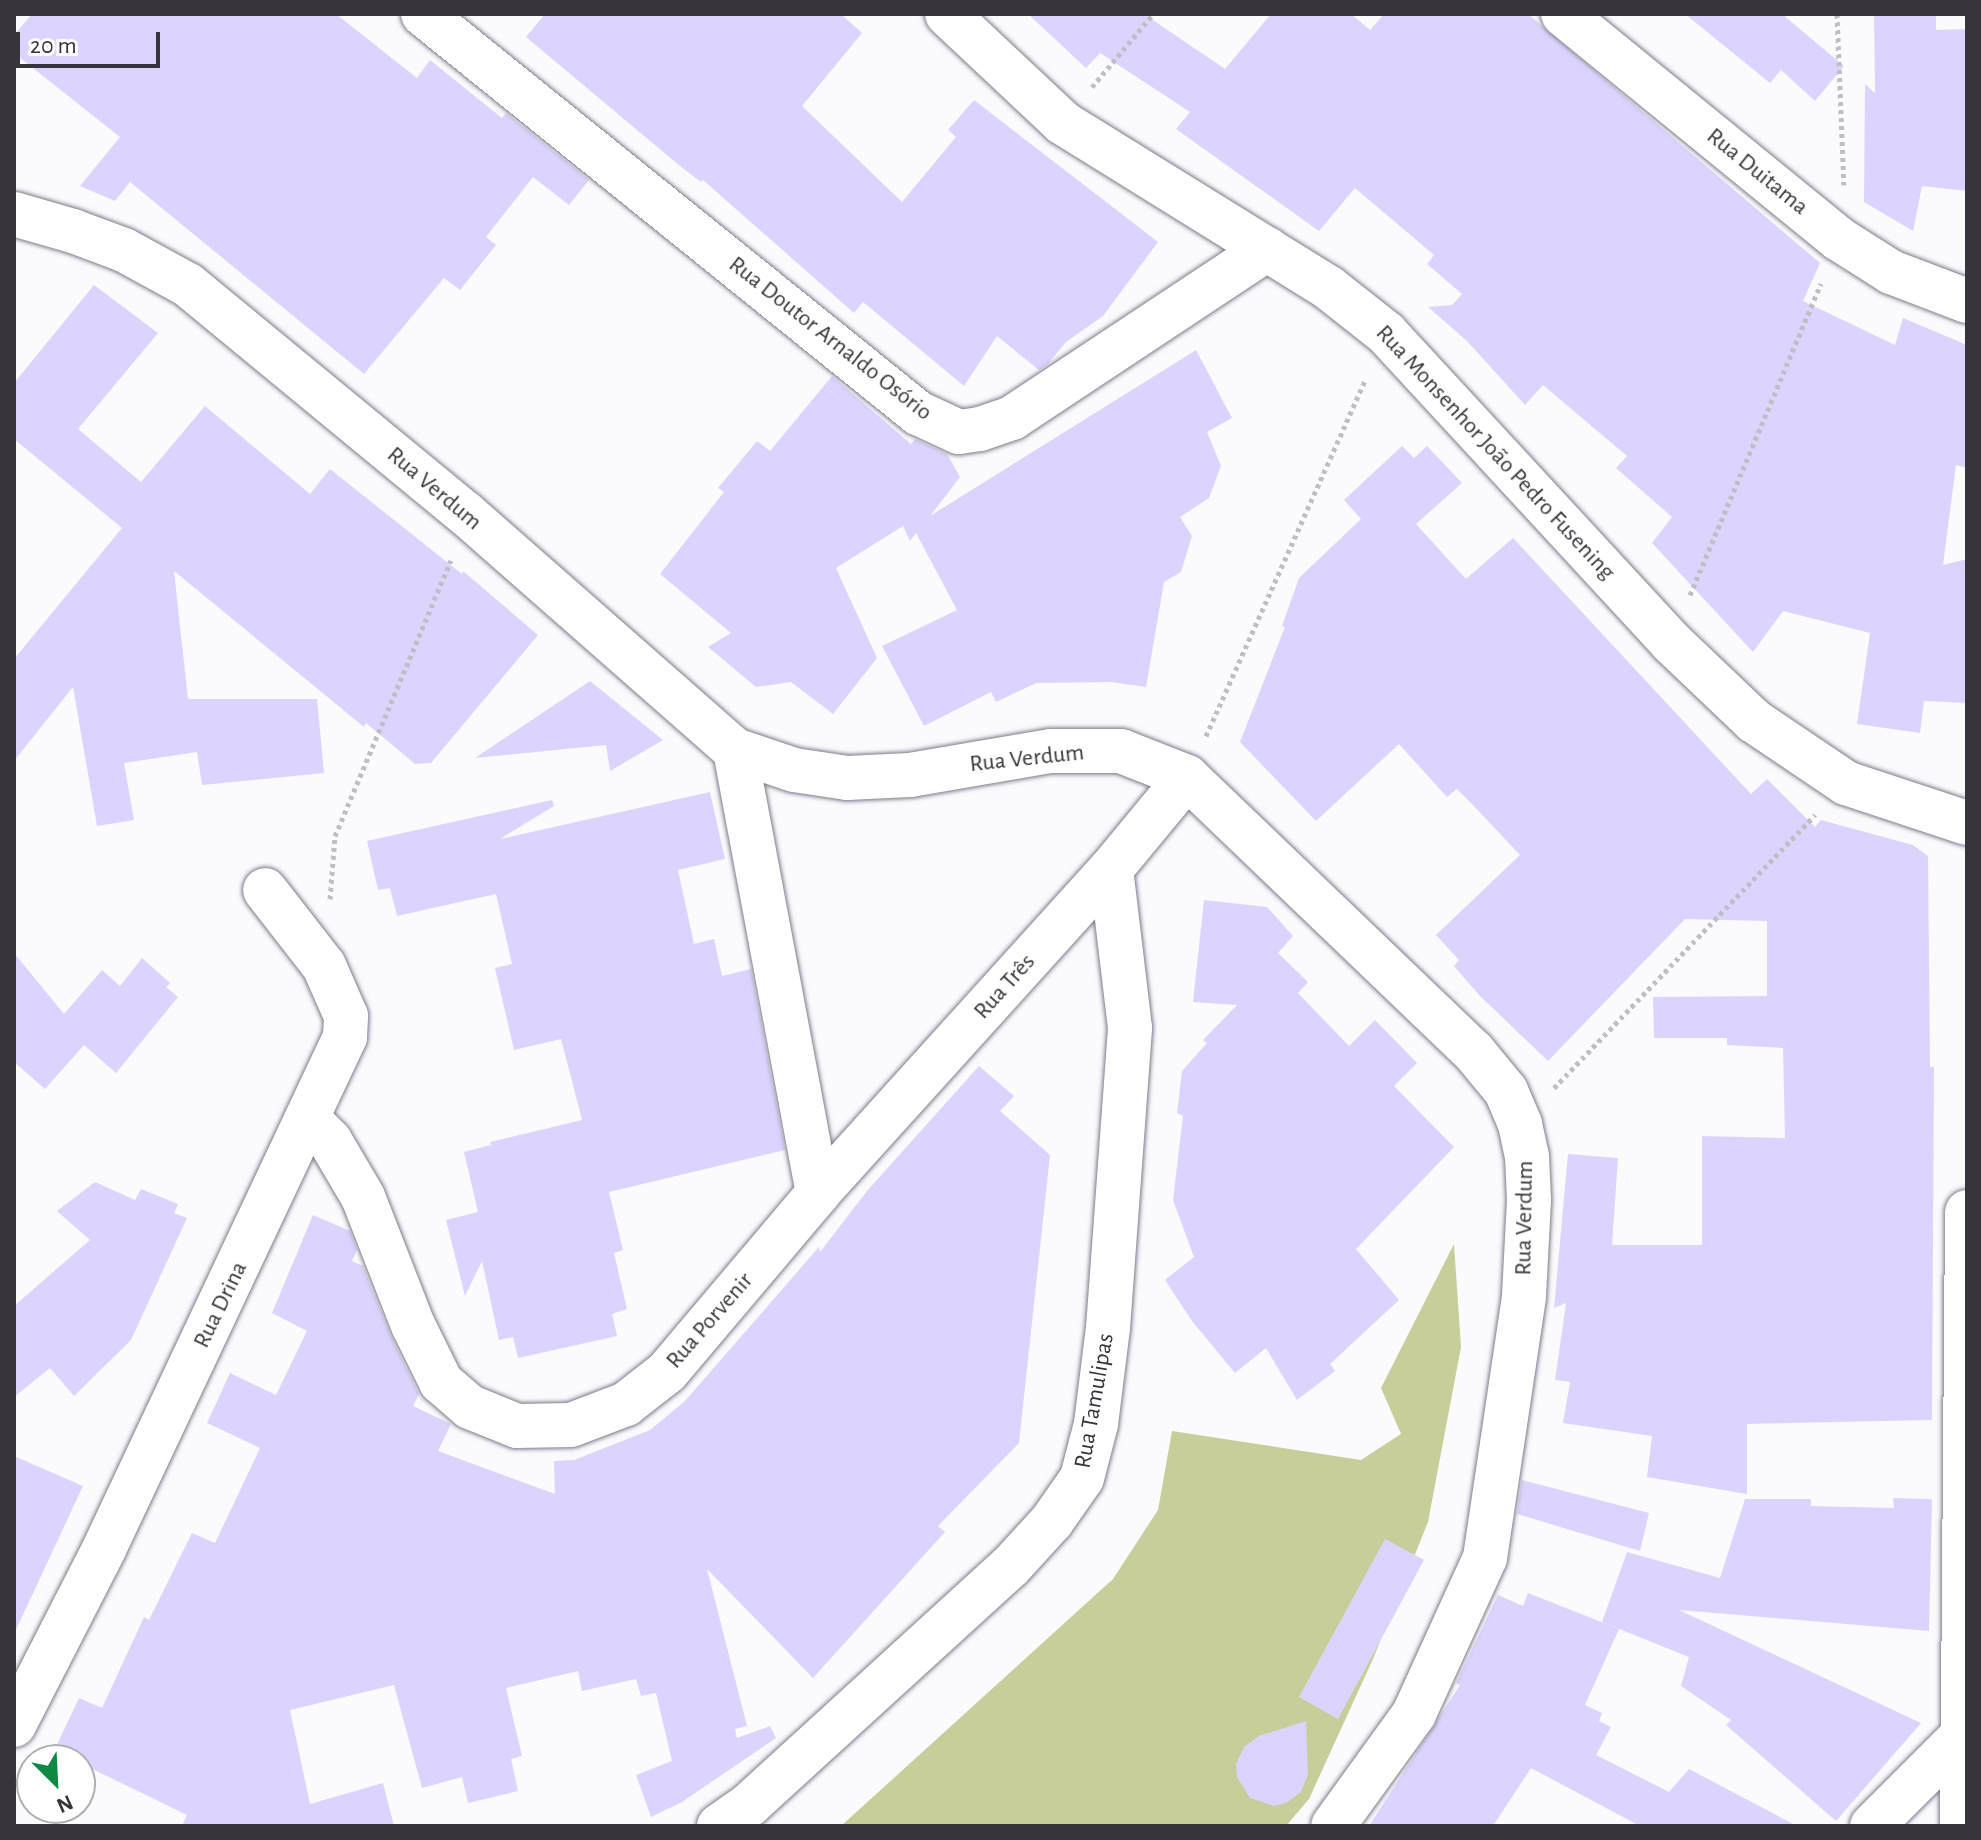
<!DOCTYPE html>
<meta charset="utf-8">
<style>
body{margin:0}
#map{position:relative;width:1981px;height:1840px;overflow:hidden;background:#fbfafd;font-family:"Alegreya Sans",sans-serif}
div>[style]{position:absolute}
[style*='--x']{left:calc(var(--x)*1px);top:calc(var(--y)*1px);width:calc(var(--w)*1px);rotate:calc(var(--a)*1deg)}
.green>*{inset:0;background:#c7ce9a}
.building>*{inset:0;background:#dcd4fe}
.path>*{height:5px;margin-top:-2.5px;transform-origin:0;background:repeating-linear-gradient(90deg,#bfbec2 0 4px,transparent 0 8px)}
.roads{filter:drop-shadow(0 0 2px #7e7c8a) drop-shadow(0 0 2px #7e7c8a)}
.minor>*{height:44px;margin:-22px;padding:0 22px;transform-origin:22px;border-radius:22px;background:#fff}
span{translate:-50% -50%;white-space:nowrap;text-align:center;line-height:1.15;-webkit-text-stroke:7px #fff;paint-order:stroke}
.street-label{font-size:24px;color:#37353b}
.frame{position:absolute;inset:0;border:16px solid #37353b;pointer-events:none}
.north{position:absolute;left:16px;top:1744px;width:80px;height:80px;box-sizing:border-box;background:#fff;border:2px solid #afaeb1;border-radius:50%;rotate:156deg;font-size:22px;font-weight:700;line-height:32px;text-align:center;color:#37353b}
.north::after{content:'';display:block;margin:auto;width:28px;height:36px;background:#0e8943;clip-path:polygon(50% 0,100% 100%,50% 72%,0 100%)}
.scale{position:absolute;left:16px;top:32px;width:144px;height:36px;box-sizing:border-box;border:4px solid #37353b;border-top:0;padding-left:10px;font-size:24px;line-height:28px;white-space:nowrap;color:#37353b;-webkit-text-stroke:6px #fff;paint-order:stroke}
</style>
<div id="map">
<div class="green">
<i style="clip-path:polygon(1454px 1244px,1461px 1347px,1428px 1522px,1373px 1659px,1309px 1799px,1286px 1826px,841px 1826px,1113px 1579px,1158px 1510px,1172px 1431px,1361px 1460px,1401px 1434px,1381px 1388px)"></i>
</div>
<div class="building">
<i style="clip-path:polygon(32px 14px,336px 14px,417px 78px,430px 60px,502px 118px,506px 113px,589px 180px,569px 205px,533px 177px,486px 237px,496px 245px,460px 290px,444px 278px,364px 374px,130px 182px,115px 201px,80px 186px,120px 137px,14px 53px,14px 35px)"></i>
<i style="clip-path:polygon(545px 14px,841px 14px,862px 33px,802px 106px,902px 202px,956px 137px,948px 130px,974px 100px,1158px 242px,1103px 316px,1066px 342px,1048px 364px,1039px 370px,997px 336px,964px 386px,863px 302px,854px 313px,703px 180px,701px 182px,680px 166px,526px 37px)"></i>
<i style="clip-path:polygon(1028px 14px,1144px 14px,1225px 69px,1271px 14px,1351px 14px,1370px 30px,1384px 14px,1528px 14px,1820px 263px,1803px 301px,1895px 345px,1903px 318px,1967px 345px,1967px 468px,1956px 465px,1943px 565px,1967px 559px,1967px 703px,1924px 701px,1920px 733px,1857px 724px,1870px 633px,1783px 611px,1753px 652px,1652px 543px,1672px 517px,1616px 468px,1627px 456px,1543px 385px,1525px 405px,1467px 341px,1428px 307px,1452px 305px,1462px 294px,1427px 264px,1434px 255px,1355px 188px,1319px 231px,1176px 129px,1190px 112px,1100px 53px,1086px 68px)"></i>
<i style="clip-path:polygon(1685px 14px,1782px 14px,1844px 66px,1815px 101px,1781px 70px,1770px 83px)"></i>
<i style="clip-path:polygon(1874px 14px,1936px 14px,1936px 30px,1967px 29px,1967px 191px,1922px 186px,1913px 231px,1864px 202px,1865px 84px,1875px 93px)"></i>
<i style="clip-path:polygon(94px 285px,158px 333px,78px 429px,141px 482px,205px 406px,310px 494px,330px 469px,462px 574px,463px 571px,538px 635px,431px 763px,415px 764px,366px 723px,364px 727px,174px 571px,188px 699px,317px 699px,324px 773px,202px 785px,197px 752px,124px 763px,134px 820px,97px 826px,73px 687px,14px 761px,14px 659px,122px 528px,14px 439px,14px 383px)"></i>
<i style="clip-path:polygon(1196px 350px,1232px 418px,1207px 432px,1221px 466px,1209px 498px,1180px 517px,1192px 536px,1181px 572px,1164px 582px,1146px 687px,1111px 682px,1036px 683px,996px 702px,991px 692px,924px 726px,882px 646px,957px 610px,916px 533px,910px 541px,903px 526px,836px 568px,877px 658px,833px 714px,791px 682px,756px 687px,708px 647px,731px 633px,660px 574px,724px 492px,718px 488px,757px 441px,770px 451px,832px 376px,911px 444px,915px 439px,947px 454px,960px 477px,930px 516px)"></i>
<i style="clip-path:polygon(1402px 446px,1414px 458px,1427px 446px,1462px 483px,1416px 524px,1466px 579px,1513px 538px,1751px 794px,1767px 779px,1815px 827px,1821px 820px,1913px 845px,1928px 856px,1930px 1067px,1934px 1067px,1932px 1420px,1747px 1424px,1747px 1494px,1647px 1477px,1652px 1436px,1563px 1423px,1570px 1382px,1555px 1380px,1566px 1303px,1554px 1308px,1568px 1154px,1618px 1158px,1612px 1245px,1702px 1245px,1702px 1136px,1785px 1138px,1783px 1048px,1727px 1045px,1727px 1038px,1654px 1038px,1653px 997px,1767px 996px,1767px 921px,1685px 919px,1548px 1061px,1479px 995px,1454px 966px,1459px 960px,1436px 935px,1520px 855px,1470px 802px,1457px 789px,1447px 797px,1399px 744px,1316px 821px,1240px 742px,1285px 627px,1282px 626px,1299px 578px,1361px 519px,1344px 500px)"></i>
<i style="clip-path:polygon(590px 681px,663px 740px,610px 771px,606px 745px,475px 758px)"></i>
<i style="clip-path:polygon(710px 792px,725px 859px,678px 870px,694px 944px,714px 939px,722px 976px,751px 969px,785px 1150px,609px 1192px,623px 1250px,614px 1253px,627px 1309px,612px 1314px,617px 1336px,518px 1358px,513px 1337px,499px 1340px,482px 1261px,465px 1296px,446px 1220px,478px 1212px,464px 1152px,491px 1145px,490px 1142px,582px 1120px,561px 1039px,514px 1050px,495px 968px,512px 964px,496px 894px,397px 916px,390px 888px,378px 890px,367px 841px,552px 800px,554px 806px,500px 839px)"></i>
<i style="clip-path:polygon(1204px 900px,1267px 907px,1293px 936px,1278px 953px,1308px 982px,1298px 993px,1349px 1046px,1375px 1020px,1417px 1063px,1394px 1086px,1454px 1147px,1356px 1249px,1399px 1300px,1330px 1364px,1335px 1371px,1297px 1400px,1266px 1348px,1235px 1373px,1192px 1321px,1165px 1280px,1194px 1257px,1173px 1200px,1183px 1116px,1177px 1113px,1182px 1071px,1207px 1043px,1203px 1040px,1237px 1005px,1193px 1002px)"></i>
<i style="clip-path:polygon(14px 953px,64px 1014px,102px 970px,120px 986px,142px 958px,170px 983px,166px 987px,178px 997px,116px 1073px,84px 1045px,45px 1089px,14px 1062px)"></i>
<i style="clip-path:polygon(979px 1066px,1014px 1096px,1000px 1111px,1050px 1155px,1019px 1443px,938px 1526px,945px 1532px,813px 1678px,707px 1569px,747px 1726px,735px 1729px,737px 1738px,770px 1726px,776px 1738px,682px 1802px,651px 1817px,636px 1775px,672px 1761px,656px 1693px,641px 1696px,636px 1679px,582px 1691px,578px 1671px,506px 1688px,522px 1756px,511px 1759px,518px 1791px,468px 1803px,462px 1777px,422px 1788px,394px 1685px,290px 1710px,310px 1804px,383px 1783px,394px 1826px,182px 1826px,187px 1815px,80px 1763px,80px 1760px,54px 1751px,79px 1698px,102px 1708px,144px 1617px,149px 1620px,192px 1533px,215px 1543px,260px 1448px,207px 1423px,230px 1373px,276px 1395px,307px 1331px,272px 1313px,313px 1215px,350px 1231px,357px 1250px,352px 1261px,363px 1266px,390px 1334px,419px 1394px,413px 1406px,451px 1424px,438px 1451px,555px 1494px,554px 1461px,574px 1460px,650px 1430px,684px 1402px,819px 1247px,820px 1252px,867px 1191px)"></i>
<i style="clip-path:polygon(95px 1182px,135px 1200px,141px 1189px,178px 1204px,174px 1213px,187px 1218px,131px 1340px,74px 1396px,50px 1368px,14px 1397px,14px 1306px,90px 1240px,57px 1211px)"></i>
<i style="clip-path:polygon(14px 1456px,83px 1486px,14px 1634px)"></i>
<i style="clip-path:polygon(1522px 1480px,1649px 1513px,1640px 1551px,1517px 1514px)"></i>
<i style="clip-path:polygon(1893px 1498px,1932px 1499px,1929px 1631px,1679px 1610px,1921px 1723px,1836px 1821px,1726px 1725px,1731px 1720px,1681px 1686px,1689px 1657px,1602px 1622px,1627px 1552px,1720px 1578px,1745px 1499px,1811px 1499px,1811px 1506px,1894px 1508px)"></i>
<i style="clip-path:polygon(1385px 1539px,1424px 1560px,1338px 1719px,1299px 1697px)"></i>
<i style="clip-path:polygon(1528px 1593px,1619px 1629px,1585px 1705px,1602px 1713px,1599px 1721px,1611px 1727px,1596px 1755px,1669px 1792px,1689px 1769px,1797px 1826px,1640px 1826px,1531px 1768px,1493px 1826px,1369px 1826px,1460px 1685px,1456px 1683px,1498px 1595px,1523px 1606px)"></i>
<i style="clip-path:polygon(1306px 1721px,1308px 1774px,1301px 1792px,1286px 1803px,1274px 1806px,1250px 1798px,1237px 1777px,1236px 1764px,1244px 1747px,1259px 1736px)"></i>
</div>
<div class="path">
<i style="--x:1837;--y:14;--w:171;--a:87.7"></i>
<i style="--x:1092;--y:87;--w:95;--a:-50.1"></i>
<i style="--x:1690;--y:595;--w:338;--a:-67.2"></i>
<i style="--x:1206;--y:736;--w:390;--a:-65.9"></i>
<i style="--x:330;--y:899;--w:63;--a:-85.5"></i>
<i style="--x:335;--y:836;--w:299;--a:-67.2"></i>
<i style="--x:1554;--y:1088;--w:378;--a:-46.3"></i>
</div>
<div class="roads">
<div class="minor">
<i style="--x:423;--y:14;--w:636;--a:38.87"></i>
<i style="--x:918;--y:413;--w:45;--a:24.9"></i>
<i style="--x:959;--y:432;--w:21;--a:-8"></i>
<i style="--x:980;--y:429;--w:34;--a:-19"></i>
<i style="--x:1012;--y:418;--w:306;--a:-33.5"></i>
<i style="--x:947;--y:14;--w:159;--a:43.2"></i>
<i style="--x:1063;--y:123;--w:313;--a:31.8"></i>
<i style="--x:1329;--y:288;--w:73;--a:38.3"></i>
<i style="--x:1386;--y:333;--w:420;--a:47.3"></i>
<i style="--x:1671;--y:642;--w:115;--a:43.6"></i>
<i style="--x:1754;--y:721;--w:111;--a:34"></i>
<i style="--x:1846;--y:783;--w:127;--a:18.3"></i>
<i style="--x:1563;--y:14;--w:356;--a:39.2"></i>
<i style="--x:1839;--y:239;--w:62;--a:32.4"></i>
<i style="--x:1891;--y:272;--w:81;--a:20.9"></i>
<i style="--x:14;--y:214;--w:61;--a:16.1"></i>
<i style="--x:73;--y:231;--w:54;--a:20.4"></i>
<i style="--x:124;--y:250;--w:73;--a:28.7"></i>
<i style="--x:188;--y:285;--w:359;--a:39.5"></i>
<i style="--x:465;--y:513;--w:359;--a:41.3"></i>
<i style="--x:735;--y:750;--w:62;--a:18.7"></i>
<i style="--x:794;--y:770;--w:54;--a:8.6"></i>
<i style="--x:847;--y:778;--w:63;--a:-2.7"></i>
<i style="--x:910;--y:775;--w:143;--a:-9.7"></i>
<i style="--x:1051;--y:751;--w:70;--a:0"></i>
<i style="--x:1121;--y:751;--w:71;--a:21.5"></i>
<i style="--x:1187;--y:777;--w:396;--a:43.8"></i>
<i style="--x:1473;--y:1051;--w:52;--a:50.5"></i>
<i style="--x:1506;--y:1091;--w:36;--a:67"></i>
<i style="--x:1520;--y:1124;--w:33;--a:78"></i>
<i style="--x:1527;--y:1156;--w:44;--a:87.4"></i>
<i style="--x:1529;--y:1200;--w:97;--a:93"></i>
<i style="--x:1524;--y:1297;--w:264;--a:98.5"></i>
<i style="--x:1485;--y:1558;--w:171;--a:114.5"></i>
<i style="--x:1414;--y:1714;--w:138;--a:125.9"></i>
<i style="--x:735;--y:750;--w:451;--a:79.4"></i>
<i style="--x:307;--y:1118;--w:33;--a:45"></i>
<i style="--x:330;--y:1141;--w:65;--a:59.5"></i>
<i style="--x:363;--y:1197;--w:137;--a:68.7"></i>
<i style="--x:413;--y:1325;--w:64;--a:63.8"></i>
<i style="--x:441;--y:1382;--w:38;--a:41"></i>
<i style="--x:470;--y:1407;--w:51;--a:22"></i>
<i style="--x:517;--y:1426;--w:54;--a:-1.1"></i>
<i style="--x:571;--y:1425;--w:59;--a:-20.9"></i>
<i style="--x:626;--y:1404;--w:52;--a:-38"></i>
<i style="--x:667;--y:1372;--w:234;--a:-49.8"></i>
<i style="--x:818;--y:1193;--w:437;--a:-47.9"></i>
<i style="--x:1111;--y:869;--w:119;--a:-50.4"></i>
<i style="--x:14;--y:1725;--w:198;--a:-62.9"></i>
<i style="--x:104;--y:1549;--w:566;--a:-64.79"></i>
<i style="--x:345;--y:1037;--w:21;--a:-87"></i>
<i style="--x:346;--y:1016;--w:55;--a:-113.7"></i>
<i style="--x:324;--y:966;--w:96;--a:-127.8"></i>
<i style="--x:719;--y:1826;--w:38;--a:-35"></i>
<i style="--x:750;--y:1804;--w:352;--a:-42.4"></i>
<i style="--x:1010;--y:1567;--w:62;--a:-47.6"></i>
<i style="--x:1052;--y:1521;--w:52;--a:-55.1"></i>
<i style="--x:1082;--y:1478;--w:56;--a:-75.5"></i>
<i style="--x:1096;--y:1424;--w:97;--a:-82.9"></i>
<i style="--x:1108;--y:1328;--w:301;--a:-85.8"></i>
<i style="--x:1130;--y:1028;--w:160;--a:-96.8"></i>
<i style="--x:1872;--y:1826;--w:129;--a:-45"></i>
<i style="--x:1962;--y:1826;--w:614;--a:-89.53"></i>
</div>
</div>
<div class="street-label">
<span style="left:1757px;top:172px;rotate:39deg">Rua Duitama</span>
<span style="left:830px;top:339px;rotate:38deg">Rua Doutor Arnaldo Osório</span>
<span style="left:1495px;top:453px;rotate:47deg">Rua Monsenhor João Pedro Fusening</span>
<span style="left:434px;top:489px;rotate:40deg">Rua Verdum</span>
<span style="left:1027px;top:759px;rotate:-6deg">Rua Verdum</span>
<span style="left:1005px;top:987px;rotate:-48deg">Rua Três</span>
<span style="left:1525px;top:1218px;rotate:-89deg">Rua Verdum</span>
<span style="left:221px;top:1305px;rotate:-64deg">Rua Drina</span>
<span style="left:710px;top:1321px;rotate:-49deg">Rua Porvenir</span>
<span style="left:1095px;top:1401px;rotate:-80deg">Rua Tamulipas</span>
</div>
<div class="frame"></div>
<div class="north">N</div>
<div class="scale">20 m</div>
</div>
